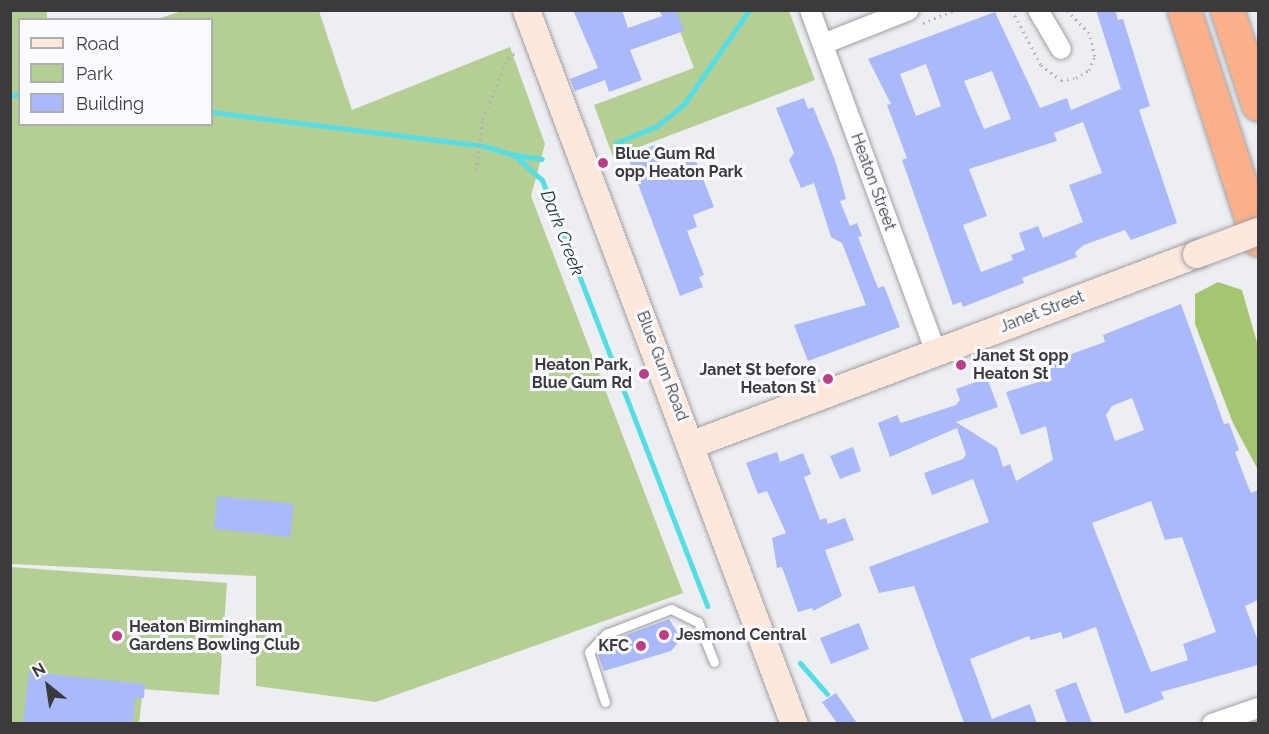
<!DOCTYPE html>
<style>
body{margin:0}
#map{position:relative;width:1269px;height:734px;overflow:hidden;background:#edeef2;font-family:Raleway,sans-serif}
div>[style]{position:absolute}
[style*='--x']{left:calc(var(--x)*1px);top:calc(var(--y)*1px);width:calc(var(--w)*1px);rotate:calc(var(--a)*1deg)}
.green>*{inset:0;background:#b5ce93}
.forest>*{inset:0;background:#a4c671}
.stream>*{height:5px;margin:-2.5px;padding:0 2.5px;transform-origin:2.5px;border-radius:2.5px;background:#54dde4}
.building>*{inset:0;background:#a9b9fa}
.path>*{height:3px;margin-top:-1.5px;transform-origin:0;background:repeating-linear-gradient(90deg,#b0b0b4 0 1.5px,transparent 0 6px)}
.roads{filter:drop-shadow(0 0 2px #9fa0a4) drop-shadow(0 0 2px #9fa0a4)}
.lane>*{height:9px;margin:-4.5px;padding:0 4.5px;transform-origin:4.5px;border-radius:4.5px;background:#fff}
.street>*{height:20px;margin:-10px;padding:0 10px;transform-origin:10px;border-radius:10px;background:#fff}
.secondary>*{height:27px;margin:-13.5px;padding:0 13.5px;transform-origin:13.5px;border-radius:13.5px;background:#fee8dc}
.highway>*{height:33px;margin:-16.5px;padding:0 16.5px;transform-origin:16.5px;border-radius:16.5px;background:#fab18a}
.bridges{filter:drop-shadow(0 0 2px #9fa0a4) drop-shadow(0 0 2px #9fa0a4)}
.secondary-bridge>*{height:27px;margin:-13.5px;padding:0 13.5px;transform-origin:13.5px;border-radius:13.5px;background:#fee8dc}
.dots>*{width:16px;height:16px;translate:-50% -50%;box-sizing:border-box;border:3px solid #fafbff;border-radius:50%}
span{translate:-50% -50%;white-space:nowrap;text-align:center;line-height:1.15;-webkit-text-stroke:6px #fafbff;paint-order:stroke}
.poi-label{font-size:16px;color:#3b3b3d;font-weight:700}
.left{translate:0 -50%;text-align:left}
.right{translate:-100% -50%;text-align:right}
.street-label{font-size:16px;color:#3b3b3d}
.water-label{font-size:18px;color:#1d3435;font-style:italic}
.frame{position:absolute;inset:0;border:12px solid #3b3b3d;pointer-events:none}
.legend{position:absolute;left:18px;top:18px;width:195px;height:108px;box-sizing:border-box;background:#fafbff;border:2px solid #aeaeb1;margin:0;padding:8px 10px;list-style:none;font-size:18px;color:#3b3b3d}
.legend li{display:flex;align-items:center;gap:12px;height:30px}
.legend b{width:30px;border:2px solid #aeaeb1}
.north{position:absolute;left:18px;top:656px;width:60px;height:60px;-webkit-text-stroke:4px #fafbff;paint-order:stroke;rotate:330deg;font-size:16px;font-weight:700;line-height:24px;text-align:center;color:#3b3b3d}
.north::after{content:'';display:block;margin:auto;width:21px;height:27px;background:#3b3b3d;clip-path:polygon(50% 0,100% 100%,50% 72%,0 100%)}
</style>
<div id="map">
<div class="green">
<i style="clip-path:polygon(11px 11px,47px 11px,47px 19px,20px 20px,20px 124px,212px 124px,212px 20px,157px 19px,182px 11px,319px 11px,352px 110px,510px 47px,545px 144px,531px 196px,683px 593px,376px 702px,256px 686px,256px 576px,11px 564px)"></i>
<i style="clip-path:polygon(672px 11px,789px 11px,815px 80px,613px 157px,594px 105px,694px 68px)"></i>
<i style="clip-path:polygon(11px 567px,227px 583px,219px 695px,143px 689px,139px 723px,11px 724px)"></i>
</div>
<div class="forest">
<i style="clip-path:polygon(1218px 282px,1242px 290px,1258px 346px,1258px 470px,1233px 423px,1195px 324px,1195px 294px)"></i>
</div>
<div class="stream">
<i style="--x:10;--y:95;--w:10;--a:0"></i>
<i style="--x:212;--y:112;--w:274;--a:7.1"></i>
<i style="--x:484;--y:146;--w:31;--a:17"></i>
<i style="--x:514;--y:155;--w:38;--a:42"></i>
<i style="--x:542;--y:180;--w:457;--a:68.8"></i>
<i style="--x:616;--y:143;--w:44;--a:-22.5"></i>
<i style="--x:657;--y:126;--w:35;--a:-39"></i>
<i style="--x:684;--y:104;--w:114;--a:-55.3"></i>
<i style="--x:516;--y:155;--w:26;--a:9"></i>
<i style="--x:800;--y:663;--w:41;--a:48.9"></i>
</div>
<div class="building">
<i style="clip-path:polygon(573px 10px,622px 10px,628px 28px,662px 16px,659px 10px,676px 10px,684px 31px,630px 50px,642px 80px,609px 92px,605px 80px,575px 91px,570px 79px,598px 68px)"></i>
<i style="clip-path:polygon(evenodd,1096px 10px,1115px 10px,1118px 20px,1123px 19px,1150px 106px,1139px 110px,1177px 223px,1131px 240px,1125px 230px,1084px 245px,1075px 252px,1077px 257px,1022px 278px,1024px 283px,963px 307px,961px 302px,953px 305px,902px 160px,907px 158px,887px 105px,891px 104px,868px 59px,995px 12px,1040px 108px,1067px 98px,1071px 110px,1121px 89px,1096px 10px,926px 64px,941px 106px,916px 116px,900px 74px,926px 64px,1096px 10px,992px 71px,1011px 119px,984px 129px,964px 81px,992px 71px,1096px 10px,1083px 122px,1102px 173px,1069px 185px,1083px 222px,1043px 238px,1038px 226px,1019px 233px,1025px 250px,1011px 255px,1013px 260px,981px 272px,963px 225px,987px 216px,969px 169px,1057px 141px,1054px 133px,1083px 122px)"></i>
<i style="clip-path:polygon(804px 98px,808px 109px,813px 107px,835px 160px,846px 199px,840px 201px,850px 226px,857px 223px,862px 236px,858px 237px,878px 288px,884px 286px,900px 327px,808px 361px,794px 325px,866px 305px,842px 243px,831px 237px,814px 183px,801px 188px,789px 160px,794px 153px,776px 108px)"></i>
<i style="clip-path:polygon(655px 145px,665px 170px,695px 158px,714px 207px,693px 215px,697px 227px,687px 231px,704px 275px,699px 277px,703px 287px,680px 296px,629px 160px,628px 154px)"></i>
<i style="clip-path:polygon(evenodd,1181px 304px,1224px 424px,1229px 423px,1239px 450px,1235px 452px,1246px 481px,1251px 493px,1258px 490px,1258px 600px,1245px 606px,1258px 641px,1258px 665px,1161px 692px,1164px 699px,1125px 714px,1096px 627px,1063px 639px,1061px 632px,1031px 640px,1029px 636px,970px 659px,992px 719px,1030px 704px,1037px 723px,964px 723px,914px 586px,879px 593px,869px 567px,989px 522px,973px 479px,932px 495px,924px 473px,963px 459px,966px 454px,957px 428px,890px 457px,878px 423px,897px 415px,901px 423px,956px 405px,960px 400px,956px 389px,987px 378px,998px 407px,956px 422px,997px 448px,1003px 467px,1010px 464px,1016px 481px,1053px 460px,1046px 426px,1021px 435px,1006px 392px,1051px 378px,1046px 363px,1105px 342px,1103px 335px,1181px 304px,1132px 398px,1144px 430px,1115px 441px,1106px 415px,1112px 406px,1132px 398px,1181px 304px,1151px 501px,1165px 540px,1182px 537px,1216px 632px,1183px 644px,1188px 660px,1151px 672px,1092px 523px,1151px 501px)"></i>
<i style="clip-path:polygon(853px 447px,861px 471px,840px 479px,830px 456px)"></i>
<i style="clip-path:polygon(777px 452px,780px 462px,803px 453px,811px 474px,804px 477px,820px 520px,826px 518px,828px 524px,845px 518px,854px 540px,825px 550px,842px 596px,813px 611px,812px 608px,798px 612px,782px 567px,777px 568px,772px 538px,786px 533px,767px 491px,758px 494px,746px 463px)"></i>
<i style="clip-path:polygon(217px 496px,294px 504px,290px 537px,214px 529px)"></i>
<i style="clip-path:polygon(669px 619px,681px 639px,671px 651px,604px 671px,598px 655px,610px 650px,608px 642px)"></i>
<i style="clip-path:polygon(859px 623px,869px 649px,831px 664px,820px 638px)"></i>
<i style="clip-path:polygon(29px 672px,145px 684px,144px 698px,135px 698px,133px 723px,23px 723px)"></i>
<i style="clip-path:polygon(1076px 682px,1092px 723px,1067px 723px,1055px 690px)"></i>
<i style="clip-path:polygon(836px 693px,857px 723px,837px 723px,822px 702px)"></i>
</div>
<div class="path">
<i style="--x:1012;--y:10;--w:62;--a:62.2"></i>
<i style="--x:1041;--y:65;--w:25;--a:37"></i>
<i style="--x:1061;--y:80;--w:15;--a:-8"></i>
<i style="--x:1076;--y:78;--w:15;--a:-32"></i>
<i style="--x:1089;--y:70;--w:15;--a:-67"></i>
<i style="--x:1095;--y:56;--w:24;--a:-105"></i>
<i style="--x:1089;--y:33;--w:32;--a:-134"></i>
<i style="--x:923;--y:23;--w:35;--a:-22"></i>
<i style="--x:476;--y:170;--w:51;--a:-82.2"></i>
<i style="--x:483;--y:119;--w:66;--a:-67.7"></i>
<i style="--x:508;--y:58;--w:12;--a:-35"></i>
</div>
<div class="roads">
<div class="lane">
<i style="--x:605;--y:702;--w:52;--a:-107.7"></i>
<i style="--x:589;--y:652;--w:25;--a:-47"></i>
<i style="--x:606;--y:634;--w:70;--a:-21"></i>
<i style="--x:671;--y:609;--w:30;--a:26"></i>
<i style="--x:698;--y:622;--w:43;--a:68.2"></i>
</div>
<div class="street">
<i style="--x:810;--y:10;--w:365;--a:69.8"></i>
<i style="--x:1038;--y:10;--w:45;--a:59.5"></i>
<i style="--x:823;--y:44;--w:92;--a:-21.6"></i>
<i style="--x:1212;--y:724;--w:49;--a:-19.2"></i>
</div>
<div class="secondary">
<i style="--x:526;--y:10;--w:763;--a:69.43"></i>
<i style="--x:692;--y:444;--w:539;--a:-20.66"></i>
</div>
<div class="highway">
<i style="--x:1184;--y:10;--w:241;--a:72.1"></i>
<i style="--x:1227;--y:10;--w:99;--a:71.7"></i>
</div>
</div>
<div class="bridges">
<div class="secondary-bridge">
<i style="--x:1196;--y:254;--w:66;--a:-20.4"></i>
</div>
</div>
<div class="dots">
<i style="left:603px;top:163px;background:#bd3d88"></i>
<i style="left:961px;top:365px;background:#bd3d88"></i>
<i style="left:644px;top:374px;background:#bd3d88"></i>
<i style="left:828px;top:379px;background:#bd3d88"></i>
<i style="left:664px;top:635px;background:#bd3d88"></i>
<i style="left:117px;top:636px;background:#bd3d88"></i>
<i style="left:641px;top:646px;background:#bd3d88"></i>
</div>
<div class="poi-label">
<span class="left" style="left:615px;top:163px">Blue Gum Rd<br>opp Heaton Park</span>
<span class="left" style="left:973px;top:365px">Janet St opp<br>Heaton St</span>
<span class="right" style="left:632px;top:374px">Heaton Park,<br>Blue Gum Rd</span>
<span class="right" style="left:816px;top:379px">Janet St before<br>Heaton St</span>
<span class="left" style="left:129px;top:636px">Heaton Birmingham<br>Gardens Bowling Club</span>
<span class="left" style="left:676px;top:635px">Jesmond Central</span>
<span class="right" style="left:629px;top:646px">KFC</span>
</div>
<div class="street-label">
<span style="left:873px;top:182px;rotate:70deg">Heaton Street</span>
<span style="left:1042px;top:312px;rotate:-21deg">Janet Street</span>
<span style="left:662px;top:366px;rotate:69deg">Blue Gum Road</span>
</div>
<div class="water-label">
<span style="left:562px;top:233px;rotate:69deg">Dark Creek</span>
</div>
<div class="frame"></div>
<ul class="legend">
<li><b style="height:8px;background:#fee8dc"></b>Road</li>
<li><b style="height:16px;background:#b5ce93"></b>Park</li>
<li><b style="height:16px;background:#a9b9fa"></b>Building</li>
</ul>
<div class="north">N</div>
</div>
